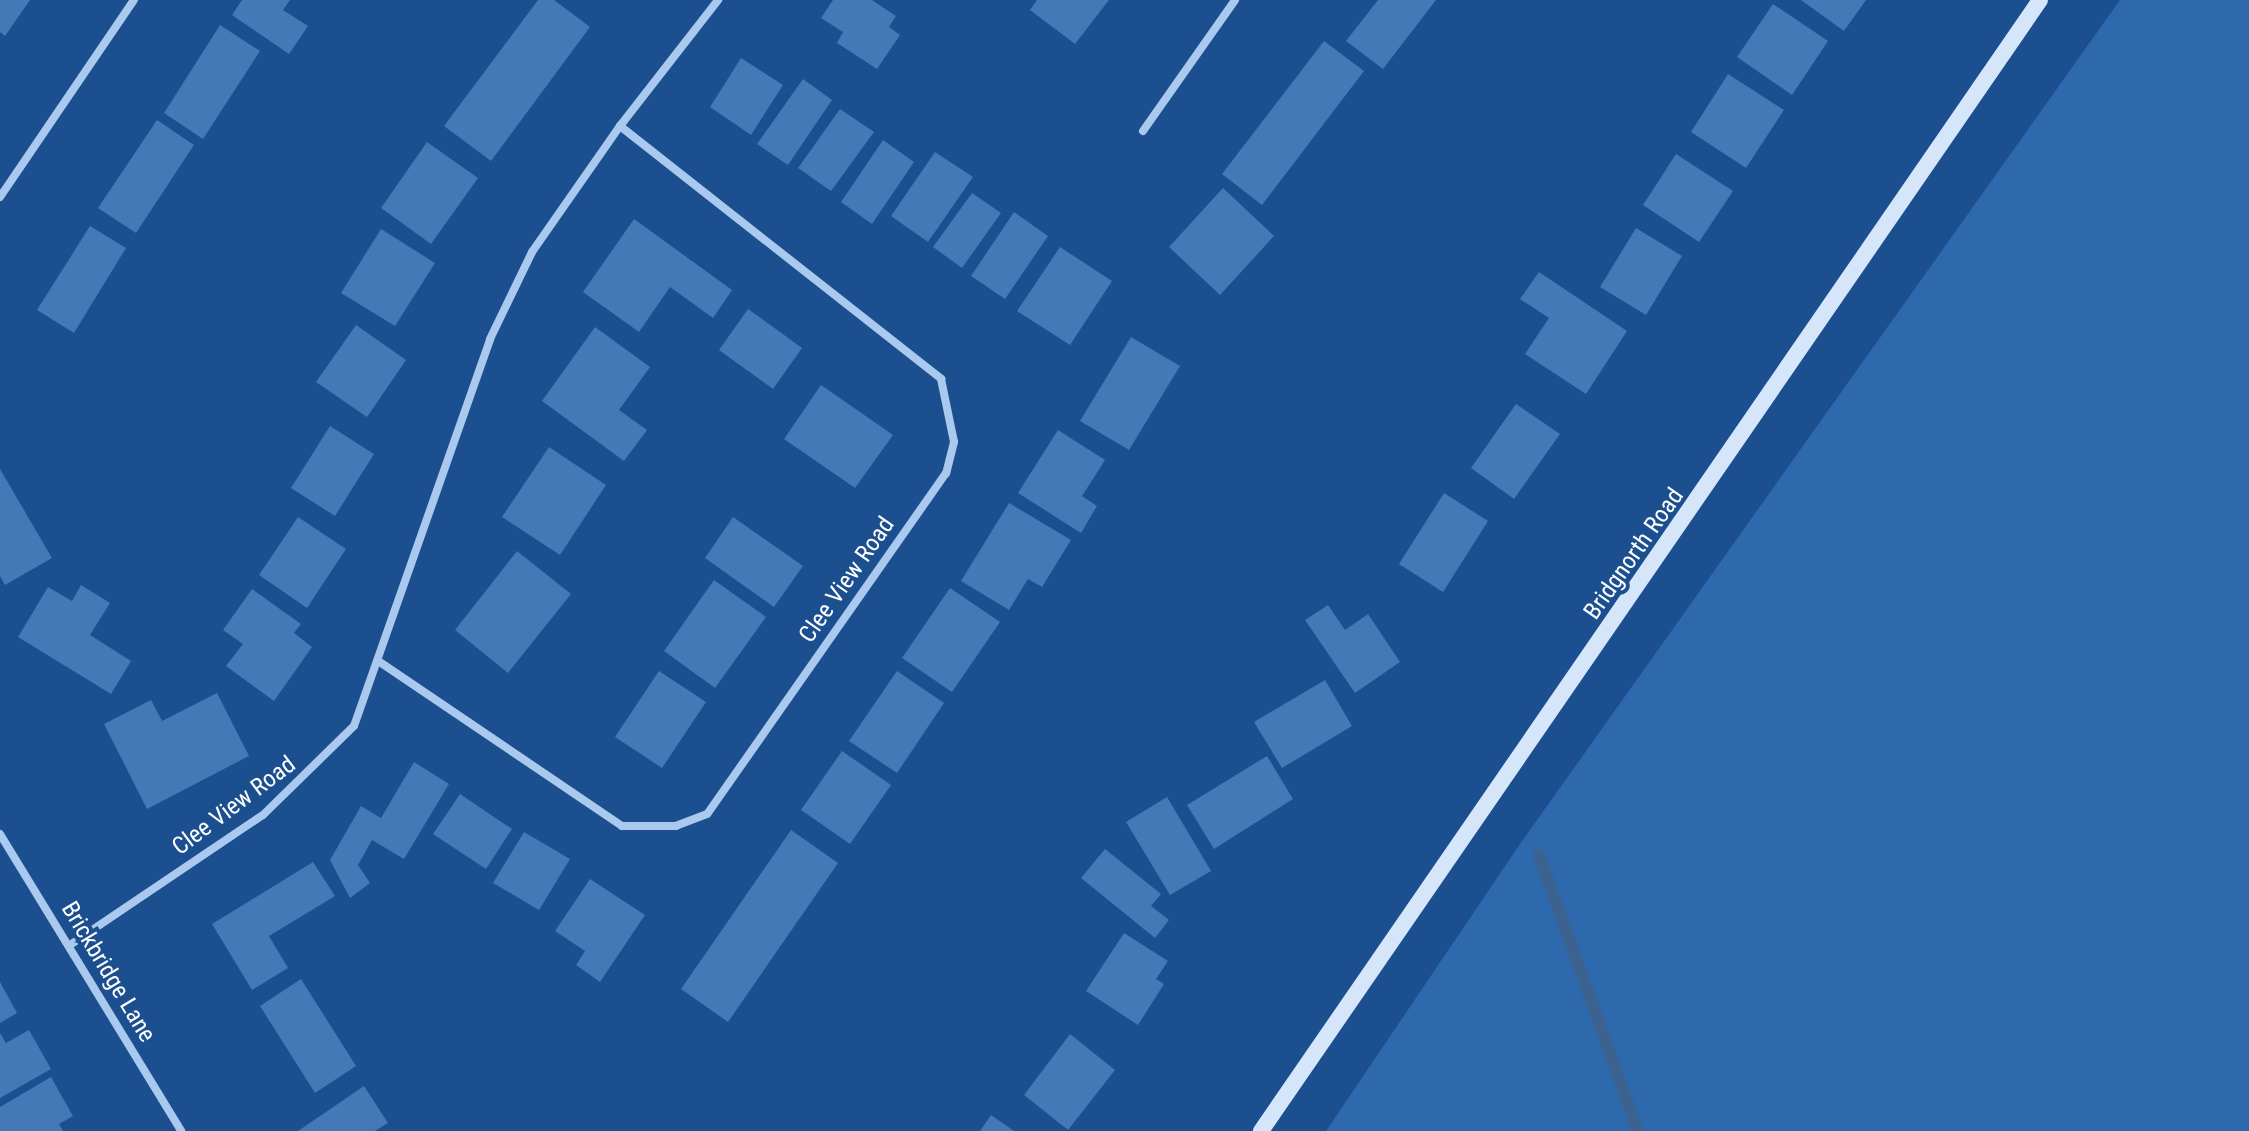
<!DOCTYPE html>
<style>
body{margin:0}
#map{position:relative;width:2249px;height:1131px;overflow:hidden;background:#1b4f8f;font-family:"Roboto Condensed",sans-serif}
div>[style]{position:absolute}
[style*='--x']{left:calc(var(--x)*1px);top:calc(var(--y)*1px);width:calc(var(--w)*1px);rotate:calc(var(--a)*1deg)}
.green>*{inset:0;background:#2e69ad}
.stream>*{height:12px;margin:-6px;padding:0 6px;transform-origin:6px;border-radius:6px;background:#3c6290}
.building>*{inset:0;background:#4478b7}
.street>*{height:8px;margin:-4px;padding:0 4px;transform-origin:4px;border-radius:4px;background:#a9c9ee}
.secondary>*{height:16px;margin:-8px;padding:0 8px;transform-origin:8px;border-radius:8px;background:#d6e6fa}
span{translate:-50% -50%;white-space:nowrap;text-align:center;line-height:1.15;-webkit-text-stroke:8px #1b4f8f;paint-order:stroke}
.street-label{font-size:24px;color:#fff}
</style>
<div id="map">
<div class="green">
<i style="clip-path:polygon(2120px 0,2249px 0,2249px 1131px,1326px 1131px,1520px 844px)"></i>
</div>
<div class="stream">
<i style="--x:1539;--y:855;--w:293;--a:70.3"></i>
</div>
<div class="building">
<i style="clip-path:polygon(0 0,30px 0,5px 36px,0 32px)"></i>
<i style="clip-path:polygon(242px 0,290px 0,283px 10px,308px 26px,289px 54px,232px 15px)"></i>
<i style="clip-path:polygon(538px 0,554px 0,590px 27px,491px 161px,444px 126px)"></i>
<i style="clip-path:polygon(833px 0,872px 0,896px 16px,889px 27px,900px 35px,877px 69px,837px 43px,843px 32px,821px 18px)"></i>
<i style="clip-path:polygon(1037px 0,1109px 0,1075px 44px,1030px 10px)"></i>
<i style="clip-path:polygon(1378px 0,1436px 0,1383px 69px,1346px 41px)"></i>
<i style="clip-path:polygon(1801px 0,1866px 0,1844px 31px)"></i>
<i style="clip-path:polygon(1773px 4px,1828px 41px,1792px 95px,1737px 57px)"></i>
<i style="clip-path:polygon(220px 25px,260px 51px,203px 139px,164px 113px)"></i>
<i style="clip-path:polygon(1324px 41px,1364px 71px,1262px 205px,1222px 174px)"></i>
<i style="clip-path:polygon(741px 58px,783px 85px,751px 135px,710px 107px)"></i>
<i style="clip-path:polygon(1728px 74px,1784px 110px,1746px 168px,1691px 132px)"></i>
<i style="clip-path:polygon(803px 79px,832px 100px,788px 165px,757px 144px)"></i>
<i style="clip-path:polygon(840px 109px,874px 132px,831px 191px,798px 168px)"></i>
<i style="clip-path:polygon(157px 120px,194px 145px,136px 233px,98px 208px)"></i>
<i style="clip-path:polygon(883px 140px,914px 162px,872px 224px,841px 202px)"></i>
<i style="clip-path:polygon(427px 142px,478px 178px,431px 244px,381px 208px)"></i>
<i style="clip-path:polygon(935px 152px,973px 177px,928px 242px,891px 216px)"></i>
<i style="clip-path:polygon(1676px 154px,1733px 191px,1699px 242px,1643px 205px)"></i>
<i style="clip-path:polygon(1223px 188px,1274px 236px,1220px 295px,1169px 247px)"></i>
<i style="clip-path:polygon(972px 193px,1001px 213px,962px 268px,933px 247px)"></i>
<i style="clip-path:polygon(1014px 212px,1048px 236px,1005px 299px,971px 276px)"></i>
<i style="clip-path:polygon(634px 219px,732px 290px,713px 318px,670px 287px,639px 332px,583px 292px)"></i>
<i style="clip-path:polygon(90px 226px,126px 248px,74px 333px,37px 310px)"></i>
<i style="clip-path:polygon(1636px 228px,1682px 256px,1646px 315px,1600px 287px)"></i>
<i style="clip-path:polygon(381px 229px,435px 263px,395px 326px,341px 293px)"></i>
<i style="clip-path:polygon(1060px 247px,1112px 281px,1070px 345px,1017px 311px)"></i>
<i style="clip-path:polygon(1539px 272px,1627px 331px,1586px 394px,1525px 354px,1549px 318px,1520px 299px)"></i>
<i style="clip-path:polygon(748px 309px,802px 348px,773px 389px,719px 350px)"></i>
<i style="clip-path:polygon(356px 325px,406px 360px,367px 417px,316px 382px)"></i>
<i style="clip-path:polygon(595px 327px,650px 367px,619px 410px,647px 430px,624px 461px,542px 401px)"></i>
<i style="clip-path:polygon(1131px 337px,1180px 366px,1129px 450px,1080px 421px)"></i>
<i style="clip-path:polygon(821px 385px,893px 435px,855px 488px,784px 439px)"></i>
<i style="clip-path:polygon(1516px 404px,1560px 434px,1514px 499px,1471px 468px)"></i>
<i style="clip-path:polygon(330px 426px,374px 454px,335px 516px,291px 488px)"></i>
<i style="clip-path:polygon(1058px 430px,1105px 460px,1082px 496px,1097px 506px,1081px 533px,1018px 493px)"></i>
<i style="clip-path:polygon(549px 447px,606px 485px,560px 555px,502px 517px)"></i>
<i style="clip-path:polygon(0 469px,52px 558px,5px 585px,0 576px)"></i>
<i style="clip-path:polygon(1444px 493px,1488px 521px,1443px 592px,1399px 564px)"></i>
<i style="clip-path:polygon(1009px 503px,1071px 540px,1042px 587px,1028px 579px,1009px 610px,961px 581px)"></i>
<i style="clip-path:polygon(298px 517px,346px 549px,307px 608px,259px 575px)"></i>
<i style="clip-path:polygon(733px 517px,803px 566px,774px 607px,705px 558px)"></i>
<i style="clip-path:polygon(517px 551px,571px 594px,508px 673px,455px 630px)"></i>
<i style="clip-path:polygon(714px 580px,766px 617px,715px 688px,664px 651px)"></i>
<i style="clip-path:polygon(81px 585px,110px 603px,90px 635px,131px 661px,111px 694px,18px 637px,48px 587px,72px 601px)"></i>
<i style="clip-path:polygon(950px 588px,1000px 622px,952px 692px,902px 658px)"></i>
<i style="clip-path:polygon(252px 589px,301px 624px,294px 633px,312px 647px,274px 701px,226px 666px,243px 644px,223px 630px)"></i>
<i style="clip-path:polygon(1328px 605px,1345px 630px,1368px 614px,1400px 662px,1355px 693px,1305px 620px)"></i>
<i style="clip-path:polygon(659px 671px,706px 702px,662px 768px,615px 737px)"></i>
<i style="clip-path:polygon(897px 671px,944px 703px,897px 773px,849px 741px)"></i>
<i style="clip-path:polygon(1325px 680px,1352px 726px,1282px 768px,1254px 722px)"></i>
<i style="clip-path:polygon(217px 693px,249px 756px,147px 809px,104px 724px,151px 700px,162px 721px)"></i>
<i style="clip-path:polygon(842px 751px,891px 785px,850px 844px,801px 810px)"></i>
<i style="clip-path:polygon(1267px 756px,1293px 799px,1214px 849px,1187px 805px)"></i>
<i style="clip-path:polygon(414px 762px,449px 784px,404px 859px,372px 840px,358px 865px,370px 883px,350px 898px,330px 860px,361px 806px,381px 818px)"></i>
<i style="clip-path:polygon(460px 794px,512px 829px,486px 869px,433px 834px)"></i>
<i style="clip-path:polygon(1167px 797px,1211px 871px,1170px 895px,1126px 822px)"></i>
<i style="clip-path:polygon(791px 830px,838px 863px,728px 1022px,681px 989px)"></i>
<i style="clip-path:polygon(524px 832px,570px 859px,539px 910px,493px 883px)"></i>
<i style="clip-path:polygon(1105px 849px,1161px 894px,1151px 906px,1169px 920px,1155px 938px,1081px 878px)"></i>
<i style="clip-path:polygon(313px 862px,335px 896px,269px 936px,288px 968px,252px 990px,212px 924px)"></i>
<i style="clip-path:polygon(590px 879px,645px 915px,600px 982px,576px 965px,585px 951px,555px 931px)"></i>
<i style="clip-path:polygon(1124px 933px,1168px 961px,1156px 979px,1164px 984px,1138px 1025px,1086px 991px)"></i>
<i style="clip-path:polygon(301px 979px,356px 1066px,315px 1093px,260px 1006px)"></i>
<i style="clip-path:polygon(0 982px,17px 1013px,0 1023px)"></i>
<i style="clip-path:polygon(29px 1030px,51px 1069px,0 1098px,0 1033px,6px 1043px)"></i>
<i style="clip-path:polygon(1070px 1034px,1115px 1070px,1068px 1130px,1024px 1095px)"></i>
<i style="clip-path:polygon(51px 1077px,73px 1116px,59px 1124px,63px 1131px,0 1131px,0 1107px)"></i>
<i style="clip-path:polygon(364px 1086px,388px 1123px,375px 1131px,298px 1131px)"></i>
<i style="clip-path:polygon(991px 1115px,1014px 1131px,980px 1131px)"></i>
</div>
<div class="street">
<i style="--x:620;--y:126;--w:160;--a:-52.1"></i>
<i style="--x:1143;--y:131;--w:160;--a:-54.9"></i>
<i style="--x:0;--y:197;--w:238;--a:-55.8"></i>
<i style="--x:0;--y:834;--w:348;--a:58.6"></i>
<i style="--x:70;--y:945;--w:233;--a:-34"></i>
<i style="--x:263;--y:815;--w:127;--a:-44.4"></i>
<i style="--x:354;--y:726;--w:410;--a:-70.6"></i>
<i style="--x:490;--y:339;--w:97;--a:-64.2"></i>
<i style="--x:532;--y:252;--w:154;--a:-55.1"></i>
<i style="--x:620;--y:126;--w:409;--a:38.2"></i>
<i style="--x:941;--y:379;--w:64;--a:78.3"></i>
<i style="--x:954;--y:442;--w:32;--a:104"></i>
<i style="--x:946;--y:473;--w:416;--a:125"></i>
<i style="--x:707;--y:814;--w:33;--a:159"></i>
<i style="--x:676;--y:826;--w:54;--a:180"></i>
<i style="--x:622;--y:826;--w:291;--a:-145.9"></i>
</div>
<div class="secondary">
<i style="--x:1261;--y:1131;--w:1373;--a:-55.44"></i>
</div>
<div class="street-label">
<span style="left:1634px;top:554px;rotate:-55deg">Bridgnorth Road</span>
<span style="left:847px;top:580px;rotate:-55deg">Clee View Road</span>
<span style="left:234px;top:806px;rotate:-37deg">Clee View Road</span>
<span style="left:108px;top:972px;rotate:59deg">Brickbridge Lane</span>
</div>
</div>
